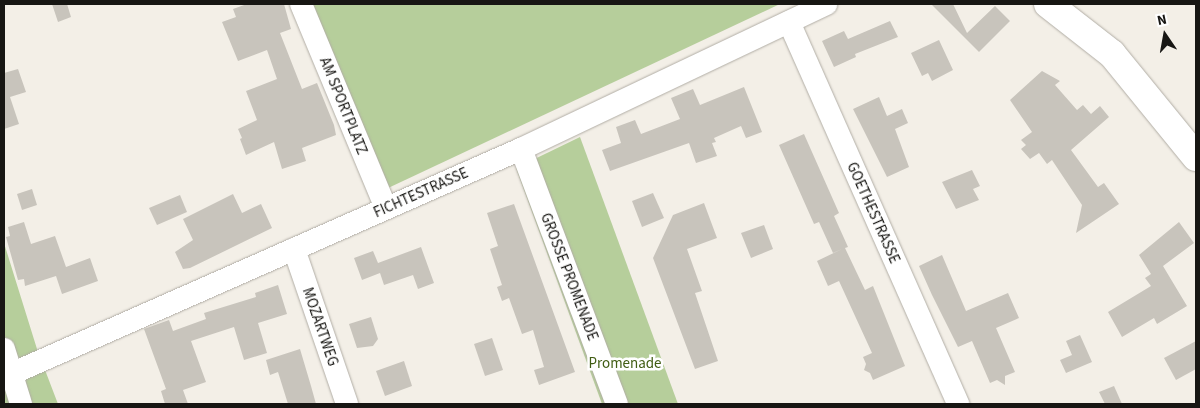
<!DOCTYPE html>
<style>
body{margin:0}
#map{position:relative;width:1200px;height:408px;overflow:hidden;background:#f3efe7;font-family:"Source Sans 3",sans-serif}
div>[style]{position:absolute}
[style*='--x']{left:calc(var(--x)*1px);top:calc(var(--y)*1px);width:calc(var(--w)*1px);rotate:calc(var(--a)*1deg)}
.green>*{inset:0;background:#b6ce9b}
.building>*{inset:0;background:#c8c4bc}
.roads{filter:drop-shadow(0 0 1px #b1ada5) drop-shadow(0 0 1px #b1ada5)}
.minor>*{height:22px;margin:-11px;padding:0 11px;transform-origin:11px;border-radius:11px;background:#fff}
.major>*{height:28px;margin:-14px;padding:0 14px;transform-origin:14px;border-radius:14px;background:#fff}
span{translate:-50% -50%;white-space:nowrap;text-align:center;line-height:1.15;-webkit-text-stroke:5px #fff;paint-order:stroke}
.street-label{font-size:15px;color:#171613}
.park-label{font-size:15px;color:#415d14}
.frame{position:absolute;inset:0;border:5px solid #171613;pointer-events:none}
.north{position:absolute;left:1140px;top:10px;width:50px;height:50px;-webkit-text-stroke:4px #fff;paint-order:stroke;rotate:348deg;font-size:14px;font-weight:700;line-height:20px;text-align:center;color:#171613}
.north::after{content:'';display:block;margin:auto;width:18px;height:22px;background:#171613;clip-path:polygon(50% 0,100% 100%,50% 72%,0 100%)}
</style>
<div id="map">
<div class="green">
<i style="clip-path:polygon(310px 4px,780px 4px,386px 189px)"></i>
<i style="clip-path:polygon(580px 137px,678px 404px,602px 404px,516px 168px)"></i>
<i style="clip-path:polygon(4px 243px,37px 349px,58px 404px,4px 404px)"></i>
</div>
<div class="building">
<i style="clip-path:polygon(52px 4px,67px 4px,71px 17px,58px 22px)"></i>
<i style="clip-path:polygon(247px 4px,284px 4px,291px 29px,280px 33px,302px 89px,317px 83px,334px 125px,336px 135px,302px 148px,306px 161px,282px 169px,274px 142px,246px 155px,240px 139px,242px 138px,238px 129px,257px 120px,246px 91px,277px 79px,267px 50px,238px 61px,222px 22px,236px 17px,233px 9px)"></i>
<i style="clip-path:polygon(931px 4px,953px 4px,967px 33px,995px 6px,1010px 21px,979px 52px)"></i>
<i style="clip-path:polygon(890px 21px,898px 37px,855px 54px,856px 57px,834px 67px,822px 41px,844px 31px,848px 39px)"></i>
<i style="clip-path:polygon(939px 40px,953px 70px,932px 81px,928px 73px,922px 76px,911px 53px)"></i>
<i style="clip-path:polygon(18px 69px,26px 92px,10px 97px,19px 124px,4px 129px,4px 73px)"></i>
<i style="clip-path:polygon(1042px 71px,1060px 81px,1055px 85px,1077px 110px,1083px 105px,1091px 114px,1100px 106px,1109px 117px,1071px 150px,1098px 187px,1104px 183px,1119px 204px,1076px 233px,1082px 205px,1052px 160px,1047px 164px,1039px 153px,1030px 159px,1021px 149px,1026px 145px,1021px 140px,1032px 132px,1010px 100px)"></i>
<i style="clip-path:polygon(744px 87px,762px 132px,746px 138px,741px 126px,714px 138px,716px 142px,712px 143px,717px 156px,696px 163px,689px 143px,610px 171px,602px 150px,621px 143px,616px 127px,635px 120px,641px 134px,680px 119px,671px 98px,693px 89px,700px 105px)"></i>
<i style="clip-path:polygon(879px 97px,887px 116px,902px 109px,908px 123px,895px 129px,909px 167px,887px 177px,853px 109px)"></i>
<i style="clip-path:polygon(804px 134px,839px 213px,834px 216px,848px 247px,845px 248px,865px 290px,873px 286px,905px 366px,873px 380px,870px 373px,864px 370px,866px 364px,863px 357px,872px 353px,839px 281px,828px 286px,817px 261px,842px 249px,833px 253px,819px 222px,814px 224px,779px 145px)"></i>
<i style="clip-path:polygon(972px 170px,980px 186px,973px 189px,979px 200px,956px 209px,942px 182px)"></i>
<i style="clip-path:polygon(32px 189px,37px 205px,22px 210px,17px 194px)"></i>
<i style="clip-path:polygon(653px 193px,664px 218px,642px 227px,632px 201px)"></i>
<i style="clip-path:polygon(233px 194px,242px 213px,261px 204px,272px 228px,190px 268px,183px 269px,175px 252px,193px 240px,183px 219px)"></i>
<i style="clip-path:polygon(180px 195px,187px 212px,157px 225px,149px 208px)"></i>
<i style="clip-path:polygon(704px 203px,717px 238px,687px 249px,702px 291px,695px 293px,718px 361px,695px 369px,653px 258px,673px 215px)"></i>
<i style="clip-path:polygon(514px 204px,575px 372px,539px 385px,534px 370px,544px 367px,533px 330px,522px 334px,509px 298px,502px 301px,497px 287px,502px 285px,490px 249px,498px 246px,487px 213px)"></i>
<i style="clip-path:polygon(24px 222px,31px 244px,55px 236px,66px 267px,90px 258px,98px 281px,62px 294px,56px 276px,25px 286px,24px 279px,18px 280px,6px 237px,10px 236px,8px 227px)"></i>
<i style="clip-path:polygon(1179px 222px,1194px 243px,1163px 266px,1187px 306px,1157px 324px,1154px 318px,1122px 337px,1108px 312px,1151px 286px,1145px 278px,1151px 274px,1139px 255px)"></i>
<i style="clip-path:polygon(764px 225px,773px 249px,751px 258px,741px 233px)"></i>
<i style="clip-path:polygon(421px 247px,434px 283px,418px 289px,413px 275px,384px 285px,380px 273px,362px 280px,354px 258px,373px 251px,378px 263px)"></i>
<i style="clip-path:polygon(942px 255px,966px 311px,1008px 293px,1019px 318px,996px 328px,1015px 372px,1005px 376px,1005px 385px,997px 380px,990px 383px,972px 341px,958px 347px,932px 295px,919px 266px)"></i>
<i style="clip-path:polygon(278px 285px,287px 314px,258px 323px,267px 353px,244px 360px,234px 327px,191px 341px,206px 382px,183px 390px,188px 404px,165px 404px,161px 391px,166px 389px,144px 329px,169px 320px,173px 331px,206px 319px,204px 313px,256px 297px,255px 293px)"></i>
<i style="clip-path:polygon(371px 317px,378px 339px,373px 346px,357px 348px,349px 324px)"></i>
<i style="clip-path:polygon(1080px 335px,1092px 362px,1066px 373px,1060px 360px,1072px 355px,1066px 341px)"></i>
<i style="clip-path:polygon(492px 338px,503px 370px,485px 376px,474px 344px)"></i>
<i style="clip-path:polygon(1196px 341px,1196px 369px,1176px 380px,1164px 358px)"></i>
<i style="clip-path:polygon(300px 349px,311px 386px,316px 404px,288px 404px,278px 372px,270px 375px,266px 360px)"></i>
<i style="clip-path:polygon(404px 361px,412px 386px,385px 396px,376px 371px)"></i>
<i style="clip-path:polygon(1114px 386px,1122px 404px,1105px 404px,1099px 392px)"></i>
</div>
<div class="roads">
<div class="minor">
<i style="--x:301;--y:4;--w:221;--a:67.4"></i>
<i style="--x:789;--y:22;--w:418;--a:66.1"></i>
<i style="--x:521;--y:149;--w:272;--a:69.4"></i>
<i style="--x:294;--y:249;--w:164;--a:71.1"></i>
<i style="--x:4;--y:349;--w:58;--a:72.8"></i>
<i style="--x:11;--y:374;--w:557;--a:-23.81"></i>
<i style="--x:521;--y:149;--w:338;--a:-25.4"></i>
</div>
<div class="major">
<i style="--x:1048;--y:4;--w:81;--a:38"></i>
<i style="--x:1112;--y:54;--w:133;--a:50.8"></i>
</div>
</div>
<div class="street-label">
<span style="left:343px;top:106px;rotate:68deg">AM SPORTPLATZ</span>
<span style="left:421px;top:193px;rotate:-24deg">FICHTESTRASSE</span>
<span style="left:873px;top:213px;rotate:66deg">GOETHESTRASSE</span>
<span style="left:569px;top:277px;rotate:69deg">GROSSE PROMENADE</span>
<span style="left:320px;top:327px;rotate:71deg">MOZARTWEG</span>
</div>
<div class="park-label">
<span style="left:625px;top:364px">Promenade</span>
</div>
<div class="frame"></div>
<div class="north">N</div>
</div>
